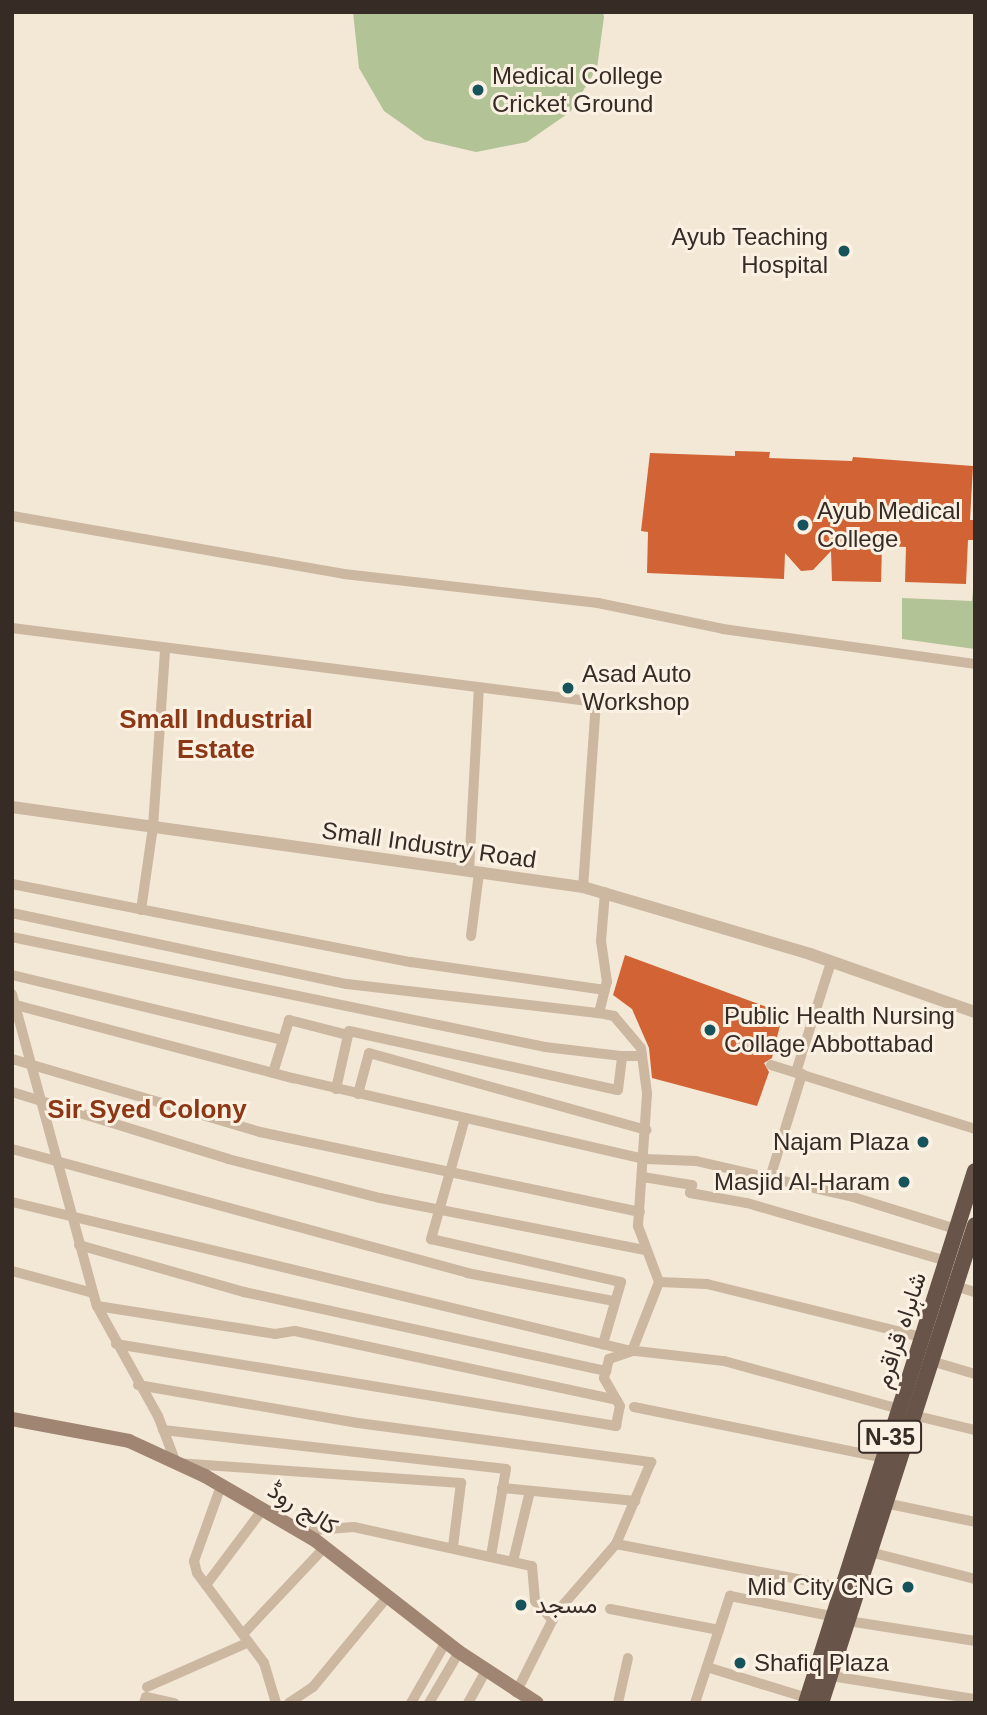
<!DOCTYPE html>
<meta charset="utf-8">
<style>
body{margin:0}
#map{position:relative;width:987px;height:1715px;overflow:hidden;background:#f3e7d6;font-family:Helvetica,Vazirmatn,sans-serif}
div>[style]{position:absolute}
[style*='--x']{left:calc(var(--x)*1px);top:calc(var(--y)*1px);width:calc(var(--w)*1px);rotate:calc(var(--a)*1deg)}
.green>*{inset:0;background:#b2c395}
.building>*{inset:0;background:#d26335}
.minor>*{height:10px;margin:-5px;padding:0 5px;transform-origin:5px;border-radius:5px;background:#ccb7a1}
.tertiary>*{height:12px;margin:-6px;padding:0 6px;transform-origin:6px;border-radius:6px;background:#ccb7a1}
.secondary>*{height:14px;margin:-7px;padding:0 7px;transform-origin:7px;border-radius:7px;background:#a08573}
.trunk>*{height:16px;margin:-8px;padding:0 8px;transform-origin:8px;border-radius:8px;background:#685448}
.dots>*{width:19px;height:19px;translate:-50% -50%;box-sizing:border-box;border:4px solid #fbf1e3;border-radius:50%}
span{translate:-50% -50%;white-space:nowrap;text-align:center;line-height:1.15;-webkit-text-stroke:6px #fbf1e3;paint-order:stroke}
.shield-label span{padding:2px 5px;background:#fbf1e3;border:2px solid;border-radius:5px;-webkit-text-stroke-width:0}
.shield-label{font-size:23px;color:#362b25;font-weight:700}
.poi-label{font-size:24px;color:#362b25}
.left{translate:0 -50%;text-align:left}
.right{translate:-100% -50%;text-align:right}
.street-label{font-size:24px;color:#362b25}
.neighbourhood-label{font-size:26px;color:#8c3816;font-weight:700}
.frame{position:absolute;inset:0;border:14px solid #362b25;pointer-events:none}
</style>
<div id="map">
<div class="green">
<i style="clip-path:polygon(353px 12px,603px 12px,604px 17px,597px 68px,570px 112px,527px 142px,476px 152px,425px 140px,384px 111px,359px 68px)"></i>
<i style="clip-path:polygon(975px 567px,975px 649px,902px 639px,902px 598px,972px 601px)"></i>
</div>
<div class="building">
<i style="clip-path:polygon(735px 451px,770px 452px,769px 458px,852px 461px,853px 457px,973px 466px,970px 520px,975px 520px,975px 540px,968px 540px,966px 584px,905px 582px,906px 547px,882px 546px,881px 582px,832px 581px,831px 551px,813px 570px,801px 571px,785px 553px,784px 579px,647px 573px,648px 532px,641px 531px,650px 453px,735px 456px)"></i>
<i style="clip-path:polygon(625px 955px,783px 1013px,772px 1058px,764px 1063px,769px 1072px,757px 1106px,652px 1078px,649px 1048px,632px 1009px,613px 995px)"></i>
</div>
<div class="minor">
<i style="--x:12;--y:516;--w:337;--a:9.9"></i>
<i style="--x:344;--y:574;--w:256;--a:6.5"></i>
<i style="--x:598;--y:603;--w:128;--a:11.7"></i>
<i style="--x:723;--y:629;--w:254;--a:7.9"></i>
<i style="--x:12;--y:628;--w:589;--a:7.22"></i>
<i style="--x:596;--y:702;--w:185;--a:94"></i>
<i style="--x:469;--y:871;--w:184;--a:-86.9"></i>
<i style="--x:12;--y:884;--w:407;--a:11.1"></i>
<i style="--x:411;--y:962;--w:196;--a:8.2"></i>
<i style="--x:141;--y:910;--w:84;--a:-81.8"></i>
<i style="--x:153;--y:827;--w:178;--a:-86.1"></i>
<i style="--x:12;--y:913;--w:342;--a:12"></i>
<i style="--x:347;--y:984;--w:254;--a:6.6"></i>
<i style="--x:471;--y:936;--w:64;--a:-82.8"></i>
<i style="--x:12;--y:937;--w:544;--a:11.66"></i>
<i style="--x:545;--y:1047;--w:78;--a:6.7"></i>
<i style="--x:12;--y:975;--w:279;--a:13.5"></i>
<i style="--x:283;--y:1040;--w:21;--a:-73"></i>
<i style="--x:289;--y:1020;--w:61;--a:14.3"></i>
<i style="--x:12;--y:994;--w:323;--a:74.8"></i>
<i style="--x:97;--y:1306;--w:126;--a:61"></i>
<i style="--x:158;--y:1416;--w:50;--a:69"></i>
<i style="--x:176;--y:1463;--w:286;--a:4"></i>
<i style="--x:461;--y:1483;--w:64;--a:97.2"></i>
<i style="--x:12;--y:1004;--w:291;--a:14.8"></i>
<i style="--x:293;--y:1078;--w:361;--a:13"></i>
<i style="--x:645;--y:1159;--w:51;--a:2.2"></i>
<i style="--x:696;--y:1161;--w:161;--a:12.9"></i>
<i style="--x:853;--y:1197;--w:108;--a:17.3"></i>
<i style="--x:12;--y:1059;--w:259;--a:16.4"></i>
<i style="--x:260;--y:1132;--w:194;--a:11.9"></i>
<i style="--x:450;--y:1172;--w:70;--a:105.8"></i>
<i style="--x:431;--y:1239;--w:195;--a:12.8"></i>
<i style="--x:621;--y:1282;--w:65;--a:106.2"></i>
<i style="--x:771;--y:1065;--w:214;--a:17.4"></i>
<i style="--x:796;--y:1072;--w:115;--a:-72.3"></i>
<i style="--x:273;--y:1073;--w:34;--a:-73"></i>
<i style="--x:336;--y:1089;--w:59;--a:-77.4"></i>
<i style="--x:349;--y:1031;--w:275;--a:12.4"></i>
<i style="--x:618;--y:1090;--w:34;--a:-83"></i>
<i style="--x:622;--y:1056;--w:20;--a:0"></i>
<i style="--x:12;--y:1092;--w:226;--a:17.2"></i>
<i style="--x:228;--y:1159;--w:157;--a:14.4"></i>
<i style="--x:380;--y:1198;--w:269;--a:11.1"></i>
<i style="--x:358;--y:1094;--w:42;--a:-75"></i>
<i style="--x:369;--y:1053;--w:288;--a:15.5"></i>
<i style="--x:465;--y:1118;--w:56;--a:105.5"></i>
<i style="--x:450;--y:1172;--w:194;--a:11.9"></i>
<i style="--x:12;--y:1149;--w:472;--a:15.2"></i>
<i style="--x:467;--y:1273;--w:150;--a:10.8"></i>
<i style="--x:643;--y:1177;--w:50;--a:9.3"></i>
<i style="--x:692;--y:1185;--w:8;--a:104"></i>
<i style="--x:690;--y:1193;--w:58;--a:10"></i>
<i style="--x:747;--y:1203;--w:207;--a:16.2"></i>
<i style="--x:770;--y:1178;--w:109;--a:-72.9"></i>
<i style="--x:12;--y:1202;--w:633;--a:13.53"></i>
<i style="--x:627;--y:1350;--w:98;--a:6.5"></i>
<i style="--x:724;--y:1361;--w:181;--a:15.3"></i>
<i style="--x:79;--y:1245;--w:172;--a:15.9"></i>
<i style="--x:244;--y:1292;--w:371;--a:12.3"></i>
<i style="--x:12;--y:1271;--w:84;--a:15.2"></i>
<i style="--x:659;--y:1282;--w:48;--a:2.4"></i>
<i style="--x:707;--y:1284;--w:220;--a:13.9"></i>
<i style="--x:955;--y:1286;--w:21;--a:17"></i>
<i style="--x:97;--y:1306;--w:180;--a:8.9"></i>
<i style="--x:275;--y:1334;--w:20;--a:-9"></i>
<i style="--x:295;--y:1331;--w:329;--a:12.1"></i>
<i style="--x:116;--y:1344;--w:507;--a:9.31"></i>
<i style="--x:616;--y:1426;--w:20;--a:-79"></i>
<i style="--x:620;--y:1406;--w:32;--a:-120"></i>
<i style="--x:604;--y:1378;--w:20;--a:-75"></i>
<i style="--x:609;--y:1359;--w:24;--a:-19"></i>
<i style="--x:632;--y:1351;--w:74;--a:-68.6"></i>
<i style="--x:659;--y:1282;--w:60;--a:-110.6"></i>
<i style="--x:638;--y:1226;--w:133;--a:-86.1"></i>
<i style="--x:647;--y:1093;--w:45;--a:-97.6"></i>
<i style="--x:641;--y:1048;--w:42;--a:-130.2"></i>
<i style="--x:614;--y:1016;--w:15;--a:-169"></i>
<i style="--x:599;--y:1013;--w:32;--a:-76"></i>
<i style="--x:607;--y:982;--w:41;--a:-98.3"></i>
<i style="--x:601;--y:941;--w:49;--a:-85.3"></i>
<i style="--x:931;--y:1361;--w:46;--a:16.5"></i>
<i style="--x:138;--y:1385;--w:223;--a:9.8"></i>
<i style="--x:358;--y:1423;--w:296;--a:7.6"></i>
<i style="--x:651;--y:1462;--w:89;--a:113.1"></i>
<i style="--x:616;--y:1544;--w:91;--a:131"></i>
<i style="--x:556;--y:1613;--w:89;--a:116.6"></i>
<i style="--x:634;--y:1407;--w:255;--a:11.5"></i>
<i style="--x:913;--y:1415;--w:64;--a:13.6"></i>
<i style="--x:163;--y:1430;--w:345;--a:6.5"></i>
<i style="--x:506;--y:1469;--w:88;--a:99.8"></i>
<i style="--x:221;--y:1486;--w:80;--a:109.8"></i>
<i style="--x:194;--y:1561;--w:12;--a:76"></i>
<i style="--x:197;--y:1573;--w:112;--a:53.3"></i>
<i style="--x:264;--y:1663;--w:42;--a:73.3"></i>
<i style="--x:502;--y:1488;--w:134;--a:5.6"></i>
<i style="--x:885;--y:1503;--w:92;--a:11.9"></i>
<i style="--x:301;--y:1531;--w:53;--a:-4.3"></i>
<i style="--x:354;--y:1527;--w:182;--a:12.4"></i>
<i style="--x:532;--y:1566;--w:35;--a:85"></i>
<i style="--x:535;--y:1601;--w:26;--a:47"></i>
<i style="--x:616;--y:1544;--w:233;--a:10.9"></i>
<i style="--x:870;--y:1552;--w:108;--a:14.4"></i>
<i style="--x:513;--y:1561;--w:72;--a:-76.3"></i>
<i style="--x:206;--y:1585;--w:95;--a:-53.1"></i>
<i style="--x:610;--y:1609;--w:111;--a:10.9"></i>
<i style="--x:848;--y:1621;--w:129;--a:8.9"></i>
<i style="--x:243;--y:1634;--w:120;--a:-46.7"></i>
<i style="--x:707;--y:1667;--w:105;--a:17.2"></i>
<i style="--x:831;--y:1676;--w:146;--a:9.1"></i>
<i style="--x:147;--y:1687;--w:111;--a:-23.8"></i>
<i style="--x:144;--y:1703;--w:6;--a:-72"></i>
<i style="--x:146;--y:1697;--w:29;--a:12"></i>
<i style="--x:289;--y:1703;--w:29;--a:-34"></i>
<i style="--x:313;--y:1687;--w:118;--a:-50.5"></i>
<i style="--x:411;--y:1703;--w:70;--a:-60.2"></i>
<i style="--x:429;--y:1703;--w:59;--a:-59.5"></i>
<i style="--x:468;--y:1703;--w:37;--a:-61"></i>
<i style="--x:618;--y:1703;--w:46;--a:-77.5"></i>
<i style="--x:695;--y:1703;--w:113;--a:-71.9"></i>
<i style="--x:730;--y:1596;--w:108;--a:11.2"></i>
</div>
<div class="tertiary">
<i style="--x:12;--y:807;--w:577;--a:7.98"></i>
<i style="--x:583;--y:887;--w:237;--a:16.4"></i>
<i style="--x:810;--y:954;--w:175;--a:19.4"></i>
</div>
<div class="secondary">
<i style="--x:12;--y:1419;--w:119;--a:10.6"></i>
<i style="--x:129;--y:1441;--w:84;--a:24.7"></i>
<i style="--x:205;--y:1476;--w:127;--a:30.2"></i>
<i style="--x:315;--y:1540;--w:182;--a:37.9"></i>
<i style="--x:459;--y:1652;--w:93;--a:33.2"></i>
</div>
<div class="trunk">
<i style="--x:806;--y:1703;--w:558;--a:-72.38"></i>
<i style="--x:821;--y:1703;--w:502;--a:-72.14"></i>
</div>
<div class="dots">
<i style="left:478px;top:90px;background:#17535b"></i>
<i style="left:844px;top:251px;background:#17535b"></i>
<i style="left:803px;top:525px;background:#17535b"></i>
<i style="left:568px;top:688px;background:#17535b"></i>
<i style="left:710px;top:1030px;background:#17535b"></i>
<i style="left:923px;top:1142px;background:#17535b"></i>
<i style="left:904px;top:1182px;background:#17535b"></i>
<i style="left:908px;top:1587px;background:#17535b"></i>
<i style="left:521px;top:1605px;background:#17535b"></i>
<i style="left:740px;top:1663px;background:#17535b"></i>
</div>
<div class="shield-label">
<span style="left:890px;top:1437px">N-35</span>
</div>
<div class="poi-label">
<span class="left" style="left:492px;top:90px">Medical College<br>Cricket Ground</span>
<span class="right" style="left:828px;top:251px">Ayub Teaching<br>Hospital</span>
<span class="left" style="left:817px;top:525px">Ayub Medical<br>College</span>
<span class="left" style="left:582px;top:688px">Asad Auto<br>Workshop</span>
<span class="left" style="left:724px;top:1030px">Public Health Nursing<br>Collage Abbottabad</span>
<span class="right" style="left:909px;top:1142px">Najam Plaza</span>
<span class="right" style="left:890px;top:1182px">Masjid Al-Haram</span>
<span class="right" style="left:894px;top:1587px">Mid City CNG</span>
<span class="left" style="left:535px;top:1605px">مسجد</span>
<span class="left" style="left:754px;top:1663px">Shafiq Plaza</span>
</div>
<div class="street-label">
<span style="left:429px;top:845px;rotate:8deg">Small Industry Road</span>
<span style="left:900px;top:1330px;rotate:-72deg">شاہراہ قراقرم</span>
<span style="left:303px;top:1508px;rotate:32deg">کالج روڈ</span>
</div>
<div class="neighbourhood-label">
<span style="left:216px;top:735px">Small Industrial<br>Estate</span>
<span style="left:147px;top:1110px">Sir Syed Colony</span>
</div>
<div class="frame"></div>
</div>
